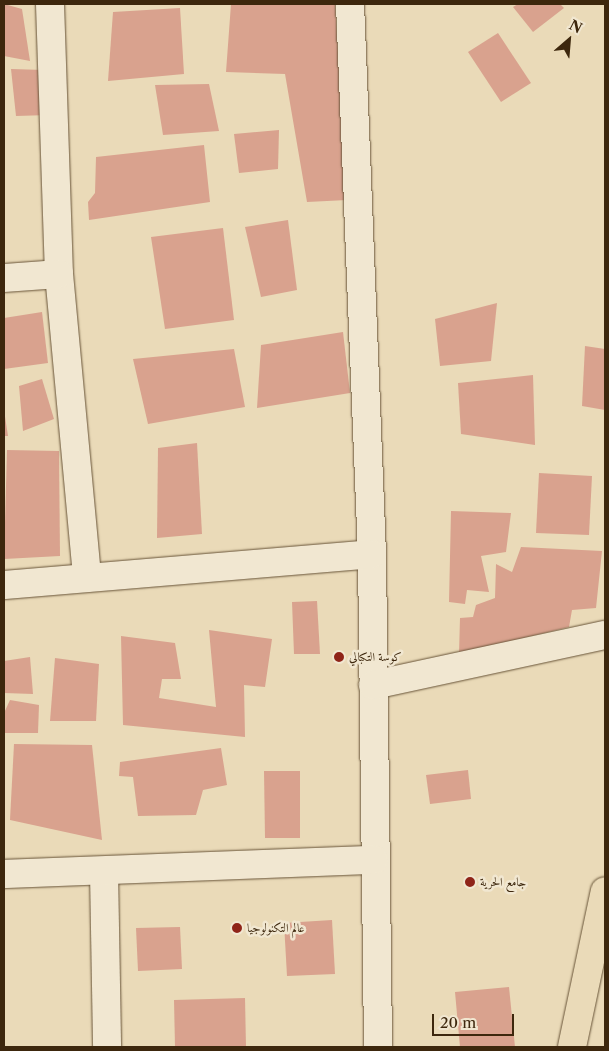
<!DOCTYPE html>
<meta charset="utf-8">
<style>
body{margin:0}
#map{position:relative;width:609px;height:1051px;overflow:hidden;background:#eadab8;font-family:"Libre Caslon Text",Amiri,serif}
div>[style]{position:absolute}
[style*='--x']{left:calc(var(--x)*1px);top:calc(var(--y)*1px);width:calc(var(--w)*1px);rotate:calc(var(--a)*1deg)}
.building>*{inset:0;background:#d9a28e}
.roads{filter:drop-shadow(0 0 1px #685438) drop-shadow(0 0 1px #685438)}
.minor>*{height:28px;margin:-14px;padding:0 14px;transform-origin:14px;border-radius:14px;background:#f1e7d1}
.major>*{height:28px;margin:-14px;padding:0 14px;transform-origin:14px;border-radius:14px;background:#eadab8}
.dots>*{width:14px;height:14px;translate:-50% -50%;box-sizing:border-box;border:2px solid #f1e7d1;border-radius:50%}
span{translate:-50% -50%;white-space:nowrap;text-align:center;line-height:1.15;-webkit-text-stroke:5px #f1e7d1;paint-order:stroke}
.poi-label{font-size:12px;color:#3d270d}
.left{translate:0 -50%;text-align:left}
.frame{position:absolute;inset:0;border:5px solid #3d270d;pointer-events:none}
.north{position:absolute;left:544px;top:15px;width:50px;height:50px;-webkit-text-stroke:4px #f1e7d1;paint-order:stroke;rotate:27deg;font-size:14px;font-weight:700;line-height:20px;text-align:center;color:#3d270d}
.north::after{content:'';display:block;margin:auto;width:18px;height:22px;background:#3d270d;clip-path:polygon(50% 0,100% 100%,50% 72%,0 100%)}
.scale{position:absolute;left:432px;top:1014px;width:82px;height:22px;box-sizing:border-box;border:2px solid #3d270d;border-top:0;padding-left:6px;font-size:15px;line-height:18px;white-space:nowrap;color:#3d270d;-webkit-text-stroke:4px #f1e7d1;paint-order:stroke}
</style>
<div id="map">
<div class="building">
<i style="clip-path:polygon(4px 4px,22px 9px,30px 61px,4px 56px)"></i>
<i style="clip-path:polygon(231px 4px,335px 4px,347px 200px,307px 202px,285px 74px,226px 72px)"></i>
<i style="clip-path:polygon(518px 4px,560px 4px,564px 8px,533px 32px,513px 7px)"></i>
<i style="clip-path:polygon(180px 8px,184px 74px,108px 81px,113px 12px)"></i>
<i style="clip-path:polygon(498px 33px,531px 83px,501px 102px,468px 52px)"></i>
<i style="clip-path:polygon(11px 69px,44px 70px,49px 115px,16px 116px)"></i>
<i style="clip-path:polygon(209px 84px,219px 131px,163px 135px,155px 85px)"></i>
<i style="clip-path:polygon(279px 130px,278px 169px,239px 173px,234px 134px)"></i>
<i style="clip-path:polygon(204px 145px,210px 202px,89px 220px,88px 202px,95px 193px,96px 157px)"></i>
<i style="clip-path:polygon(288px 220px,297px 290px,261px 297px,245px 227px)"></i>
<i style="clip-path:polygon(223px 228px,234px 320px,165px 329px,151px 237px)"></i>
<i style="clip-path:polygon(497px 303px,491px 361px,440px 366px,435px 319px)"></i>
<i style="clip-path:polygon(42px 312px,48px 363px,4px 369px,4px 318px)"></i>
<i style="clip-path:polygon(343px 332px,350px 393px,257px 408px,261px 345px)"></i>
<i style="clip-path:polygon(585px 346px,605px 349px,605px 410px,582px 406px)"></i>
<i style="clip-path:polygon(234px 349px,245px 407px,148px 424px,133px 359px)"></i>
<i style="clip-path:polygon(533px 375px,535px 445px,461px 434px,458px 383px)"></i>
<i style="clip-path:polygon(42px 379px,54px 419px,23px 431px,19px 386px)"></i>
<i style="clip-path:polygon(4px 410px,8px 436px,4px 436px)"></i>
<i style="clip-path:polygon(197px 443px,202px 534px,157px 538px,158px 448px)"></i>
<i style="clip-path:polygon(7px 450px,59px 451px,60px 556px,4px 559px)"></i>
<i style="clip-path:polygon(539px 473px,592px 476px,589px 535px,536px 533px)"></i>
<i style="clip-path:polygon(451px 511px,511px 513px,506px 552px,481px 556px,489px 592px,467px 590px,465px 604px,449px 602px)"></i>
<i style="clip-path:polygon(521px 547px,602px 551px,596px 608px,572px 610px,569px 627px,459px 654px,460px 618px,473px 617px,476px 605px,495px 598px,496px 564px,512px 572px)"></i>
<i style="clip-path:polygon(317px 601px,320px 654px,294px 654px,292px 602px)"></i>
<i style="clip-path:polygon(209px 630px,272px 639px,265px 687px,244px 685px,245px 737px,123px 725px,121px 636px,175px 643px,181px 679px,162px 679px,159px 698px,216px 707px)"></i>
<i style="clip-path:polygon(30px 657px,33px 694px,4px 693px,4px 661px)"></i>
<i style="clip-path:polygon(55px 658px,99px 664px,96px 721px,50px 721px)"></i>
<i style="clip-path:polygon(10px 700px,39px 705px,38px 733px,4px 733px,4px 713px)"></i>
<i style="clip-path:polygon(14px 744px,92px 745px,102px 840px,10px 820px)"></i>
<i style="clip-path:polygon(221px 748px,227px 785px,203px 790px,196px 815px,138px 816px,133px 777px,119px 776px,120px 762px)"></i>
<i style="clip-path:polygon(468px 770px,471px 799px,430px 804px,426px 775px)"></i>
<i style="clip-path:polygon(264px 771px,300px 771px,300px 838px,265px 838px)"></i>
<i style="clip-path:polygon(332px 920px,335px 974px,287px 976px,284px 923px)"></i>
<i style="clip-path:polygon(180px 927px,182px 969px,138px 971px,136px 928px)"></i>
<i style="clip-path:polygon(509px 987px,515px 1047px,460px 1047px,455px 992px)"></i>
<i style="clip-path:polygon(245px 998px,246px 1047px,175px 1047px,174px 1000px)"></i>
</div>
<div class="roads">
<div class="minor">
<i style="--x:50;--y:4;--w:270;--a:88.1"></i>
<i style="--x:59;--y:274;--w:305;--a:84.7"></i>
<i style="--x:350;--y:4;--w:550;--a:87.71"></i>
<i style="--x:372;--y:554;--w:493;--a:89.3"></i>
<i style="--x:4;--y:278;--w:55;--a:-4.2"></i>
<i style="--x:4;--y:585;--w:369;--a:-4.8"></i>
<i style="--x:373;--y:685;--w:237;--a:-12.2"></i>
<i style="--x:104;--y:871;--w:176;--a:89"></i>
<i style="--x:4;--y:874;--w:370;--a:-2.2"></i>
</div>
<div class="major">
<i style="--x:572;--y:1047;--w:159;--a:-78.1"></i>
</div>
</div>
<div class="dots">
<i style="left:339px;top:657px;background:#8f2418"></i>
<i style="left:470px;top:882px;background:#8f2418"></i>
<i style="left:237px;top:928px;background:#8f2418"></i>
</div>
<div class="poi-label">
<span class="left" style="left:349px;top:657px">كوسة التكبالي</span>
<span class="left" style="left:480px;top:882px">جامع الحرية</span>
<span class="left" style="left:247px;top:928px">عالم التكنولوجيا</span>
</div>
<div class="frame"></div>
<div class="north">N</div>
<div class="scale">20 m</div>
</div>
